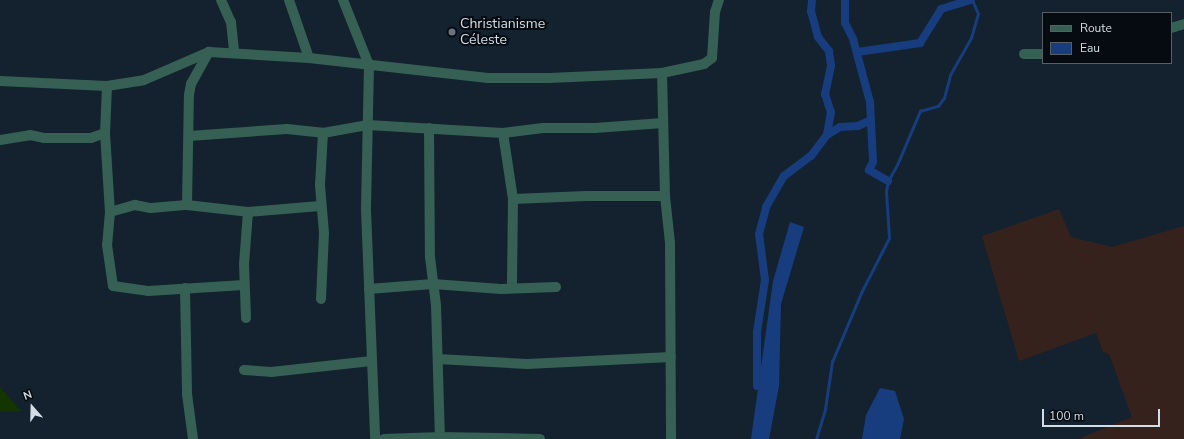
<!DOCTYPE html>
<meta charset="utf-8">
<style>
body{margin:0}
#map{position:relative;width:1184px;height:439px;overflow:hidden;background:#13222e;font-family:"Nunito Sans",sans-serif}
div>[style]{position:absolute}
[style*='--x']{left:calc(var(--x)*1px);top:calc(var(--y)*1px);width:calc(var(--w)*1px);rotate:calc(var(--a)*1deg)}
.commercial>*{inset:0;background:#35221d}
.green>*{inset:0;background:#143400}
.water>*{inset:0;background:#173d7e}
.stream>*{height:2.5px;margin:-1.25px;padding:0 1.25px;transform-origin:1.25px;border-radius:1.25px;background:#173d7e}
.canal>*{height:8px;margin:-4px;padding:0 4px;transform-origin:4px;border-radius:4px;background:#173d7e}
.minor>*{height:10px;margin:-5px;padding:0 5px;transform-origin:5px;border-radius:5px;background:#356053}
.dots>*{width:11px;height:11px;translate:-50% -50%;box-sizing:border-box;border:2px solid #050b10;border-radius:50%}
span{translate:-50% -50%;white-space:nowrap;text-align:center;line-height:1.15;-webkit-text-stroke:4px #050b10;paint-order:stroke}
.poi-label{font-size:14px;color:#d3dde5}
.left{translate:0 -50%;text-align:left}
.legend{position:absolute;left:1042px;top:12px;width:130px;height:52px;box-sizing:border-box;background:#050b10;border:1px solid #575f65;margin:0;padding:5px 7px;list-style:none;font-size:12px;color:#d3dde5}
.legend li{display:flex;align-items:center;gap:8px;height:20px}
.legend b{width:20px;border:1px solid #575f65}
.north{position:absolute;left:12px;top:387px;width:40px;height:40px;-webkit-text-stroke:3px #050b10;paint-order:stroke;rotate:340deg;font-size:11px;font-weight:700;line-height:16px;text-align:center;color:#d3dde5}
.north::after{content:'';display:block;margin:auto;width:14px;height:18px;background:#d3dde5;clip-path:polygon(50% 0,100% 100%,50% 72%,0 100%)}
.scale{position:absolute;left:1042px;top:409px;width:118px;height:18px;box-sizing:border-box;border:2px solid #d3dde5;border-top:0;padding-left:5px;font-size:12px;line-height:14px;white-space:nowrap;color:#d3dde5;-webkit-text-stroke:3px #050b10;paint-order:stroke}
</style>
<div id="map">
<div class="commercial">
<i style="clip-path:polygon(1059px 209px,1071px 237px,1112px 247px,1184px 226px,1184px 439px,1078px 439px,1132px 417px,1109px 354px,1103px 352px,1096px 333px,1019px 361px,982px 236px)"></i>
</div>
<div class="green">
<i style="clip-path:polygon(0 387px,21px 411px,0 412px)"></i>
</div>
<div class="water">
<i style="clip-path:polygon(790px 222px,804px 227px,781px 304px,779px 386px,769px 439px,751px 439px,773px 281px)"></i>
<i style="clip-path:polygon(880px 388px,895px 391px,904px 419px,900px 439px,862px 439px,866px 415px)"></i>
</div>
<div class="stream">
<i style="--x:816;--y:439;--w:31;--a:-73"></i>
<i style="--x:825;--y:409;--w:48;--a:-81.5"></i>
<i style="--x:832;--y:362;--w:75;--a:-67.2"></i>
<i style="--x:861;--y:293;--w:62;--a:-63"></i>
<i style="--x:889;--y:238;--w:46;--a:-93.7"></i>
<i style="--x:886;--y:192;--w:11;--a:-80"></i>
<i style="--x:888;--y:181;--w:18;--a:-61"></i>
<i style="--x:897;--y:165;--w:59;--a:-66.9"></i>
<i style="--x:920;--y:111;--w:19;--a:-16"></i>
<i style="--x:938;--y:106;--w:10;--a:-53"></i>
<i style="--x:944;--y:98;--w:24;--a:-75"></i>
<i style="--x:950;--y:75;--w:43;--a:-60.4"></i>
<i style="--x:971;--y:38;--w:25;--a:-74"></i>
<i style="--x:978;--y:14;--w:15;--a:-113"></i>
</div>
<div class="canal">
<i style="--x:812;--y:0;--w:11;--a:95"></i>
<i style="--x:811;--y:11;--w:27;--a:75"></i>
<i style="--x:818;--y:37;--w:18;--a:52"></i>
<i style="--x:829;--y:51;--w:15;--a:82"></i>
<i style="--x:831;--y:66;--w:29;--a:102"></i>
<i style="--x:825;--y:94;--w:19;--a:72"></i>
<i style="--x:831;--y:112;--w:23;--a:100"></i>
<i style="--x:845;--y:0;--w:23;--a:90"></i>
<i style="--x:845;--y:23;--w:18;--a:63"></i>
<i style="--x:853;--y:39;--w:65;--a:74.9"></i>
<i style="--x:870;--y:102;--w:60;--a:87.1"></i>
<i style="--x:873;--y:162;--w:9;--a:117"></i>
<i style="--x:869;--y:170;--w:22;--a:30"></i>
<i style="--x:857;--y:52;--w:64;--a:-8.1"></i>
<i style="--x:920;--y:43;--w:40;--a:-58"></i>
<i style="--x:941;--y:9;--w:31;--a:-17"></i>
<i style="--x:757;--y:386;--w:54;--a:-90"></i>
<i style="--x:757;--y:332;--w:53;--a:-81.3"></i>
<i style="--x:765;--y:280;--w:46;--a:-97.4"></i>
<i style="--x:759;--y:234;--w:28;--a:-75"></i>
<i style="--x:766;--y:207;--w:36;--a:-60"></i>
<i style="--x:784;--y:176;--w:34;--a:-37"></i>
<i style="--x:811;--y:156;--w:26;--a:-53"></i>
<i style="--x:827;--y:135;--w:15;--a:-32"></i>
<i style="--x:840;--y:127;--w:18;--a:-3"></i>
<i style="--x:858;--y:126;--w:14;--a:-25"></i>
</div>
<div class="minor">
<i style="--x:221;--y:0;--w:24;--a:66"></i>
<i style="--x:231;--y:22;--w:30;--a:84"></i>
<i style="--x:289;--y:0;--w:61;--a:71"></i>
<i style="--x:343;--y:0;--w:70;--a:68.2"></i>
<i style="--x:369;--y:65;--w:145;--a:91.2"></i>
<i style="--x:366;--y:210;--w:229;--a:87.7"></i>
<i style="--x:1171;--y:28;--w:14;--a:-17"></i>
<i style="--x:1024;--y:54;--w:19;--a:0"></i>
<i style="--x:662;--y:73;--w:123;--a:88.6"></i>
<i style="--x:665;--y:196;--w:47;--a:83.9"></i>
<i style="--x:670;--y:243;--w:196;--a:89.7"></i>
<i style="--x:0;--y:81;--w:107;--a:2.7"></i>
<i style="--x:107;--y:86;--w:37;--a:-9"></i>
<i style="--x:144;--y:80;--w:71;--a:-23.3"></i>
<i style="--x:209;--y:52;--w:100;--a:3.4"></i>
<i style="--x:309;--y:58;--w:180;--a:6.4"></i>
<i style="--x:488;--y:78;--w:61;--a:0"></i>
<i style="--x:549;--y:78;--w:113;--a:-2.5"></i>
<i style="--x:662;--y:73;--w:43;--a:-12.1"></i>
<i style="--x:704;--y:64;--w:10;--a:-37"></i>
<i style="--x:712;--y:58;--w:46;--a:-86.3"></i>
<i style="--x:715;--y:12;--w:13;--a:-72"></i>
<i style="--x:107;--y:86;--w:47;--a:92.4"></i>
<i style="--x:105;--y:133;--w:79;--a:86.4"></i>
<i style="--x:110;--y:212;--w:33;--a:95"></i>
<i style="--x:107;--y:245;--w:41;--a:81.7"></i>
<i style="--x:113;--y:286;--w:35;--a:8"></i>
<i style="--x:148;--y:291;--w:96;--a:-3.6"></i>
<i style="--x:429;--y:128;--w:129;--a:89.6"></i>
<i style="--x:430;--y:257;--w:48;--a:82.9"></i>
<i style="--x:436;--y:305;--w:134;--a:88.3"></i>
<i style="--x:503;--y:133;--w:67;--a:81.4"></i>
<i style="--x:513;--y:199;--w:88;--a:90.7"></i>
<i style="--x:189;--y:136;--w:98;--a:-4.1"></i>
<i style="--x:287;--y:129;--w:36;--a:6"></i>
<i style="--x:323;--y:133;--w:46;--a:-10.1"></i>
<i style="--x:368;--y:125;--w:135;--a:3.4"></i>
<i style="--x:503;--y:133;--w:40;--a:-7.1"></i>
<i style="--x:543;--y:128;--w:52;--a:0"></i>
<i style="--x:595;--y:128;--w:68;--a:-4.2"></i>
<i style="--x:0;--y:140;--w:30;--a:-9"></i>
<i style="--x:30;--y:135;--w:14;--a:12"></i>
<i style="--x:44;--y:138;--w:47;--a:0"></i>
<i style="--x:91;--y:138;--w:15;--a:-20"></i>
<i style="--x:513;--y:199;--w:73;--a:-2.4"></i>
<i style="--x:586;--y:196;--w:79;--a:0"></i>
<i style="--x:187;--y:205;--w:110;--a:-89"></i>
<i style="--x:189;--y:95;--w:11;--a:-80"></i>
<i style="--x:191;--y:84;--w:37;--a:-61"></i>
<i style="--x:110;--y:212;--w:26;--a:-16"></i>
<i style="--x:135;--y:205;--w:16;--a:11"></i>
<i style="--x:151;--y:208;--w:36;--a:-5"></i>
<i style="--x:187;--y:205;--w:61;--a:6.5"></i>
<i style="--x:248;--y:212;--w:72;--a:-4.8"></i>
<i style="--x:185;--y:288;--w:106;--a:88.9"></i>
<i style="--x:187;--y:394;--w:45;--a:82.4"></i>
<i style="--x:369;--y:289;--w:64;--a:-4.5"></i>
<i style="--x:433;--y:284;--w:68;--a:4.2"></i>
<i style="--x:501;--y:289;--w:55;--a:-2.1"></i>
<i style="--x:321;--y:299;--w:66;--a:-87.4"></i>
<i style="--x:324;--y:233;--w:48;--a:-94.8"></i>
<i style="--x:320;--y:185;--w:52;--a:-86.7"></i>
<i style="--x:246;--y:318;--w:54;--a:-92.1"></i>
<i style="--x:244;--y:264;--w:52;--a:-85.6"></i>
<i style="--x:438;--y:359;--w:89;--a:3.2"></i>
<i style="--x:527;--y:364;--w:144;--a:-2.8"></i>
<i style="--x:244;--y:370;--w:27;--a:4"></i>
<i style="--x:271;--y:372;--w:101;--a:-6.3"></i>
<i style="--x:384;--y:439;--w:56;--a:-2"></i>
<i style="--x:440;--y:437;--w:100;--a:1.1"></i>
</div>
<div class="dots">
<i style="left:452px;top:32px;background:#6b7280"></i>
</div>
<div class="poi-label">
<span class="left" style="left:460px;top:32px">Christianisme<br>Céleste</span>
</div>
<ul class="legend">
<li><b style="height:5px;background:#356053"></b>Route</li>
<li><b style="height:11px;background:#173d7e"></b>Eau</li>
</ul>
<div class="north">N</div>
<div class="scale">100 m</div>
</div>
